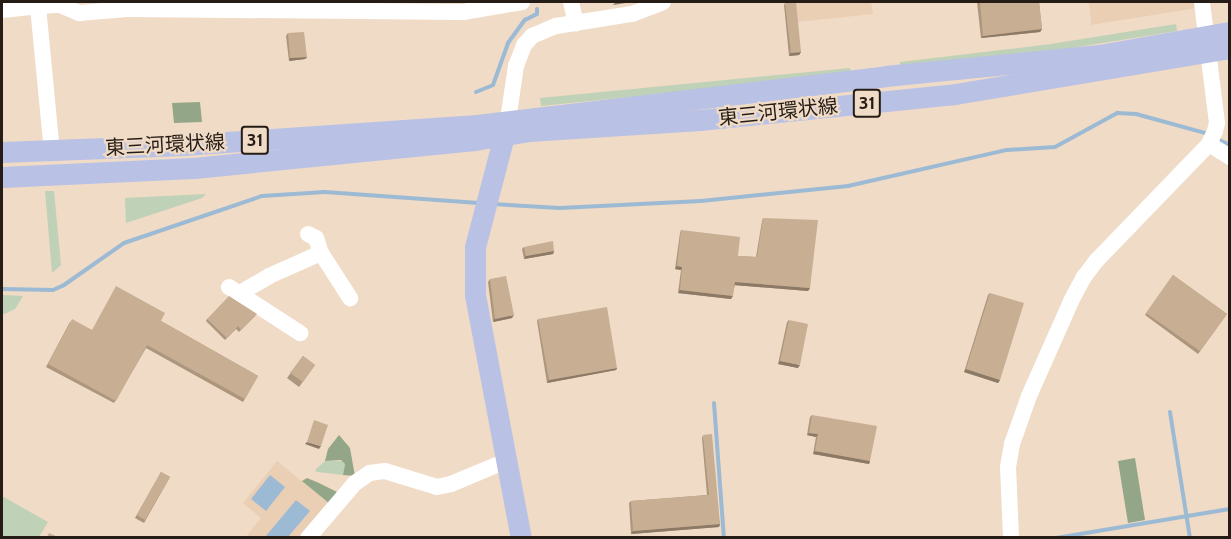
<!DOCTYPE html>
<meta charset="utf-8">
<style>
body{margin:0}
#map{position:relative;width:1231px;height:539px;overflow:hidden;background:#f0dbc6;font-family:Cabin,"Noto Sans JP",sans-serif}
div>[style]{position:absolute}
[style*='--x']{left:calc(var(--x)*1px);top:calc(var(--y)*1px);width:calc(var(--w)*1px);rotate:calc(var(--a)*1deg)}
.built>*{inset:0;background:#eacfb5}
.green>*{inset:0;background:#bfd1b6}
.forest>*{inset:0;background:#93a687}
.water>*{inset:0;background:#9cbad3}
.stream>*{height:4px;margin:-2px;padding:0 2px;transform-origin:2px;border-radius:2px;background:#9cbad3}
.minor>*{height:16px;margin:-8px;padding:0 8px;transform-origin:8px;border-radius:8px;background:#fff}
.major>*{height:21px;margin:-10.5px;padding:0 10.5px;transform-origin:10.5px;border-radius:10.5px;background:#b9c1e5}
.wall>*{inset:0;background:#ac967e}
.shaded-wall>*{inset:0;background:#8c7a67}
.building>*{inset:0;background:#c8af93}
span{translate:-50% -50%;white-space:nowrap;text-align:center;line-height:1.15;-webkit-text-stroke:4.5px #f0dbc6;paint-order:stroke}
.shield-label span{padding:2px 4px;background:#f0dbc6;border:2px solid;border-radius:4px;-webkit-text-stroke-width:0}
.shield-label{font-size:18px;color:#241c15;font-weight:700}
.street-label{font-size:20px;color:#241c15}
.frame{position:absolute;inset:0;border:3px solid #241c15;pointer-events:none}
</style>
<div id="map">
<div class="built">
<i style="clip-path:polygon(795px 2px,871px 2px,873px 14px,797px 22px)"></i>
<i style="clip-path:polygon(1089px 2px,1196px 2px,1197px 8px,1091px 25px)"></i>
<i style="clip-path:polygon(277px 461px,329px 503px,300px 537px,245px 538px,261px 518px,243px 503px)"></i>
</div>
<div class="green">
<i style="clip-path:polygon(1176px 24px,1177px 31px,1053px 51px,901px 69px,900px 62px,1051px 44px)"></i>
<i style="clip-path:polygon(850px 68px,851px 74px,541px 106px,540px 98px)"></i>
<i style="clip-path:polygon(45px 191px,54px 191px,61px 265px,52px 273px)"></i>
<i style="clip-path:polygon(206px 194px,202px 198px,126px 223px,125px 198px)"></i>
<i style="clip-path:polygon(2px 295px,23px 296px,15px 309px,2px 315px)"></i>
<i style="clip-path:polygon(325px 461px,342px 461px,345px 464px,343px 475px,317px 472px,315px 470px)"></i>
<i style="clip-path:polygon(2px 496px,48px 522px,39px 537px,2px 537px)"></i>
</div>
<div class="forest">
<i style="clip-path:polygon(200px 102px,202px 122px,174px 123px,172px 103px)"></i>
<i style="clip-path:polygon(339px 435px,350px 448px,355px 476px,343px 475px,345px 464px,341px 460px,325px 461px,328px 449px)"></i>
<i style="clip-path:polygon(1135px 458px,1145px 520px,1128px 523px,1118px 461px)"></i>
<i style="clip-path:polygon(307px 478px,319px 483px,339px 493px,330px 504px,302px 481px)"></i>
</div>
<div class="water">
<i style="clip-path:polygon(270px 475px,285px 487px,266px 511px,251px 499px)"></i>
<i style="clip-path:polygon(296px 500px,310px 511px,288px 537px,265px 537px)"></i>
</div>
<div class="stream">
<i style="--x:476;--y:92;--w:18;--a:-22"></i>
<i style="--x:493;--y:85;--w:45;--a:-70.3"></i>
<i style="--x:508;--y:43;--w:29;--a:-54"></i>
<i style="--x:525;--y:20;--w:13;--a:-27"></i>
<i style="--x:537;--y:14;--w:5;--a:-90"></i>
<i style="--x:1215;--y:138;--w:17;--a:25"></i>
<i style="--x:493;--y:204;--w:67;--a:3.4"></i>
<i style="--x:560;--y:208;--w:141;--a:-2.8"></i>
<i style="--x:701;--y:201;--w:148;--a:-5.8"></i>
<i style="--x:848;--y:186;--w:163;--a:-12.8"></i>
<i style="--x:1007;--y:150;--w:48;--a:-3.6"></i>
<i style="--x:1055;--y:147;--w:71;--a:-28.7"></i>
<i style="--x:1117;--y:113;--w:19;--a:3"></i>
<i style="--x:1136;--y:114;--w:76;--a:15.3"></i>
<i style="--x:2;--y:289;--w:51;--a:1.1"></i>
<i style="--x:53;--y:290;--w:12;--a:-24"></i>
<i style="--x:64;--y:285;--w:73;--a:-35"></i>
<i style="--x:124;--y:243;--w:146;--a:-18.8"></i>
<i style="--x:262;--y:196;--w:63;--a:-3.6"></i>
<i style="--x:325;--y:192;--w:154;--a:4.1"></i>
<i style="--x:714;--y:403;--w:135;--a:85.8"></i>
<i style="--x:1170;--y:412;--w:128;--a:81"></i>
<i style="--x:1056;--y:538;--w:176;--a:-9.5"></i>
</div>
<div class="minor">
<i style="--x:571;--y:2;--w:22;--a:77"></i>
<i style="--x:2;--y:10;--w:36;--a:-6"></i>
<i style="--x:508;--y:120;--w:55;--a:-81.6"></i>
<i style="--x:516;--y:66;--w:22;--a:-69"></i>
<i style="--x:524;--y:45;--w:12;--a:-48"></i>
<i style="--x:532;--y:36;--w:26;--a:-23"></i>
<i style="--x:556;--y:26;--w:77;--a:-9"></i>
<i style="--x:632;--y:14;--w:33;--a:-21"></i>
<i style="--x:1209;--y:144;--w:25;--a:32"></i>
<i style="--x:52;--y:152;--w:147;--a:-95.5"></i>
<i style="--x:38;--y:6;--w:22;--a:-3"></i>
<i style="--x:60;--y:5;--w:21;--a:23"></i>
<i style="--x:79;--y:13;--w:48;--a:-4.8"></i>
<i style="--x:127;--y:9;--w:336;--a:0.5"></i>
<i style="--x:463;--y:12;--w:60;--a:-9.6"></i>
<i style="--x:308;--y:234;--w:9;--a:27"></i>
<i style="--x:316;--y:238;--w:16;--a:72"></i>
<i style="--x:321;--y:253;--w:54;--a:57.2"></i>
<i style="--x:229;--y:287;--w:85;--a:32.9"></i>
<i style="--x:240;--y:293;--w:34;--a:-30"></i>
<i style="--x:269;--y:276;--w:57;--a:-23.9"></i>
<i style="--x:308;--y:538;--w:72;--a:-49.5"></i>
<i style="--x:355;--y:483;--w:18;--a:-34"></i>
<i style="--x:370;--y:473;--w:15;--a:-8"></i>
<i style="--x:385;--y:471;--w:54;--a:17.1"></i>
<i style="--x:437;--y:487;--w:14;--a:-12"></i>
<i style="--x:451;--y:484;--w:60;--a:-22.7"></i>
<i style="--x:1011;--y:538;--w:71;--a:-92.4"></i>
<i style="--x:1008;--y:467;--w:23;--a:-80"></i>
<i style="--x:1012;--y:444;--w:51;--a:-70.5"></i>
<i style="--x:1029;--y:396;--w:104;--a:-66.1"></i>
<i style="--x:1071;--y:301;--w:27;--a:-62"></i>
<i style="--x:1084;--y:277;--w:21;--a:-53"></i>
<i style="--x:1097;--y:260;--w:161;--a:-46"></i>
<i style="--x:1209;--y:144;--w:14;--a:-65"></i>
<i style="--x:1215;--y:131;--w:8;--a:-76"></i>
<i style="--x:1217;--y:123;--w:122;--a:-97.1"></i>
</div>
<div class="major">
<i style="--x:507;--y:124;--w:127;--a:104.6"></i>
<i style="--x:475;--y:247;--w:48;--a:90"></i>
<i style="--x:475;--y:295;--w:247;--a:79.3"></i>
<i style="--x:2;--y:152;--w:181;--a:-2.2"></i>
<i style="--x:183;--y:145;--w:295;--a:-3.9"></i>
<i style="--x:477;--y:125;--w:411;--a:-6.8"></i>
<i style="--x:885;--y:76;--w:215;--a:-5.6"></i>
<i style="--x:1099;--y:55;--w:133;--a:-10"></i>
<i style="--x:2;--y:177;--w:192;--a:-2.7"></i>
<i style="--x:194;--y:168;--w:282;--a:-5.7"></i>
<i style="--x:475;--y:140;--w:55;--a:-9.5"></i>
<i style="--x:529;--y:131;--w:171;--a:-3.7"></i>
<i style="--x:700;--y:120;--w:256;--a:-5.8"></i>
<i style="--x:955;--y:94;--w:279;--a:-9.5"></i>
</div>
<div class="wall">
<i style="clip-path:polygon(977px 2px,1039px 2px,1042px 29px,1040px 32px,981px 38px)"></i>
<i style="clip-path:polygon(785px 3px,801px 52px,799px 55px,789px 56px,784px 5px)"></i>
<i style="clip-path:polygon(288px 33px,307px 57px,305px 59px,289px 61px,286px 36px)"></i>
<i style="clip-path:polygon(763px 218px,810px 288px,808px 291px,735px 285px,731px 299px,678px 293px,681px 270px,675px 269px,680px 233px,681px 230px,738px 256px,756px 257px,762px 221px)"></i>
<i style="clip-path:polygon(524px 247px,554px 251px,553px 254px,524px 259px,522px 249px)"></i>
<i style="clip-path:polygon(1173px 275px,1227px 314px,1198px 354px,1145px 315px)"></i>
<i style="clip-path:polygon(490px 279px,512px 318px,493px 322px,488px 282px)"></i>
<i style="clip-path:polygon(990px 293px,1000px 380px,998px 383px,964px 372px,988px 295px)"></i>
<i style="clip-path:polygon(255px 316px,239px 332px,236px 329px,225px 340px,206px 321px,207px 319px)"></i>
<i style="clip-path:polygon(538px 319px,617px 368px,616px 370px,547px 383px,537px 321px)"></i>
<i style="clip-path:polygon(789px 320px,798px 368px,778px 364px,787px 322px)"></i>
<i style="clip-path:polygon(161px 321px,258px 376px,243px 402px,146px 348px,114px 403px,46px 367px,70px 322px,92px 330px)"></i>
<i style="clip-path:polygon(303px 356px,315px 365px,299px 387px,287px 378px)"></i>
<i style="clip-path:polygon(812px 415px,870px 461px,869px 464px,813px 454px,816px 437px,807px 435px,810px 417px)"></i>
<i style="clip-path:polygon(703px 435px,720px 524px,719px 527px,631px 534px,629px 503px,631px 501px,707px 495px,702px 438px)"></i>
<i style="clip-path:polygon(161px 472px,170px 477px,144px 523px,135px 518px)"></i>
</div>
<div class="shaded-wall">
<i style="clip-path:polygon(616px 2px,632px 2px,613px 5px)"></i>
<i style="clip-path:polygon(1042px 29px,1040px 32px,981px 38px,983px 36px)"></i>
<i style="clip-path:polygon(801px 52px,799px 55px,789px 56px,791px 53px)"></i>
<i style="clip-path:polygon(307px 57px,305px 59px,289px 61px,290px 58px)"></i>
<i style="clip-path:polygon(554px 251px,553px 254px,524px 259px,526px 256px)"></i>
<i style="clip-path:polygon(677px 266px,682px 267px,681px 270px,675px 269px)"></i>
<i style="clip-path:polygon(735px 282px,810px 288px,808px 291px,733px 285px)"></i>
<i style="clip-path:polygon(680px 290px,733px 296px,731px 299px,678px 293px)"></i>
<i style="clip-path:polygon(514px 315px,512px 318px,493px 322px,495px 319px)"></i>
<i style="clip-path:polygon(780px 361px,800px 365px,798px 368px,778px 364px)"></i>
<i style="clip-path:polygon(617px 368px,616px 370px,547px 383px,549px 380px)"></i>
<i style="clip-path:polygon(966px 369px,1000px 380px,998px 383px,964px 372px)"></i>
<i style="clip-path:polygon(809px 433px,818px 434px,816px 437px,807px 435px)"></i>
<i style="clip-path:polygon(307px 442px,321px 446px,319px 449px,305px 444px)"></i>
<i style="clip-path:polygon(815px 451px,870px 461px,869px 464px,813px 454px)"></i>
<i style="clip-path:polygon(720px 524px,719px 527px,631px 534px,633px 531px)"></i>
</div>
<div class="building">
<i style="clip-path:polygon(796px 2px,801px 52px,791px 53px,785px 3px)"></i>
<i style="clip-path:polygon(980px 2px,1039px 2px,1042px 29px,983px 36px)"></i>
<i style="clip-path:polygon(304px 32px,307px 57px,290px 58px,288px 33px)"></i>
<i style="clip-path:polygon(763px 218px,818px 220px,810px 288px,735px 282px,733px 296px,680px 290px,682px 267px,677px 266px,681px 230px,740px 237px,738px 256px,757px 257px)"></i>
<i style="clip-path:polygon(553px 241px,554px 251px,526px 256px,524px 247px)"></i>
<i style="clip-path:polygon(1173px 275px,1227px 314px,1200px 351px,1146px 313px)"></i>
<i style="clip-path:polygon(506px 276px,514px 315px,495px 319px,490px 279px)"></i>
<i style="clip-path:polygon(116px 286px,165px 313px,161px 321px,258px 376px,245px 399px,147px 345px,116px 401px,48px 364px,72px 319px,92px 330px)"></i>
<i style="clip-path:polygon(990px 293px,1024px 303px,1000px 380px,966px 369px)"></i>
<i style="clip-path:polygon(229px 296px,257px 314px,241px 330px,238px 326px,227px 338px,207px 319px)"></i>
<i style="clip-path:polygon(607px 307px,617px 368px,549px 380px,538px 319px)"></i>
<i style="clip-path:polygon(789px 320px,808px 324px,800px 365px,780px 361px)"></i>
<i style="clip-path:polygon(303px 356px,315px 365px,303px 382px,290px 373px)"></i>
<i style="clip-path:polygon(812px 415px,877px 426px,870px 461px,815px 451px,818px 434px,809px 433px)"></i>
<i style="clip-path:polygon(314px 420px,328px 425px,321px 446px,307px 442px)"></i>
<i style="clip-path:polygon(712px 434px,720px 524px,633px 531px,631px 501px,709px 495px,703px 435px)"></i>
<i style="clip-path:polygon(161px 472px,170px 477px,145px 520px,137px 515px)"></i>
<i style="clip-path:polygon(49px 533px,58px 537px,47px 537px)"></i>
</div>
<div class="shield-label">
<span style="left:867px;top:103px">31</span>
<span style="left:255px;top:140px">31</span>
</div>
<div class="street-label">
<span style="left:778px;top:112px;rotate:-6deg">東三河環状線</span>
<span style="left:165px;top:145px;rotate:-3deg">東三河環状線</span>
</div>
<div class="frame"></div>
</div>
